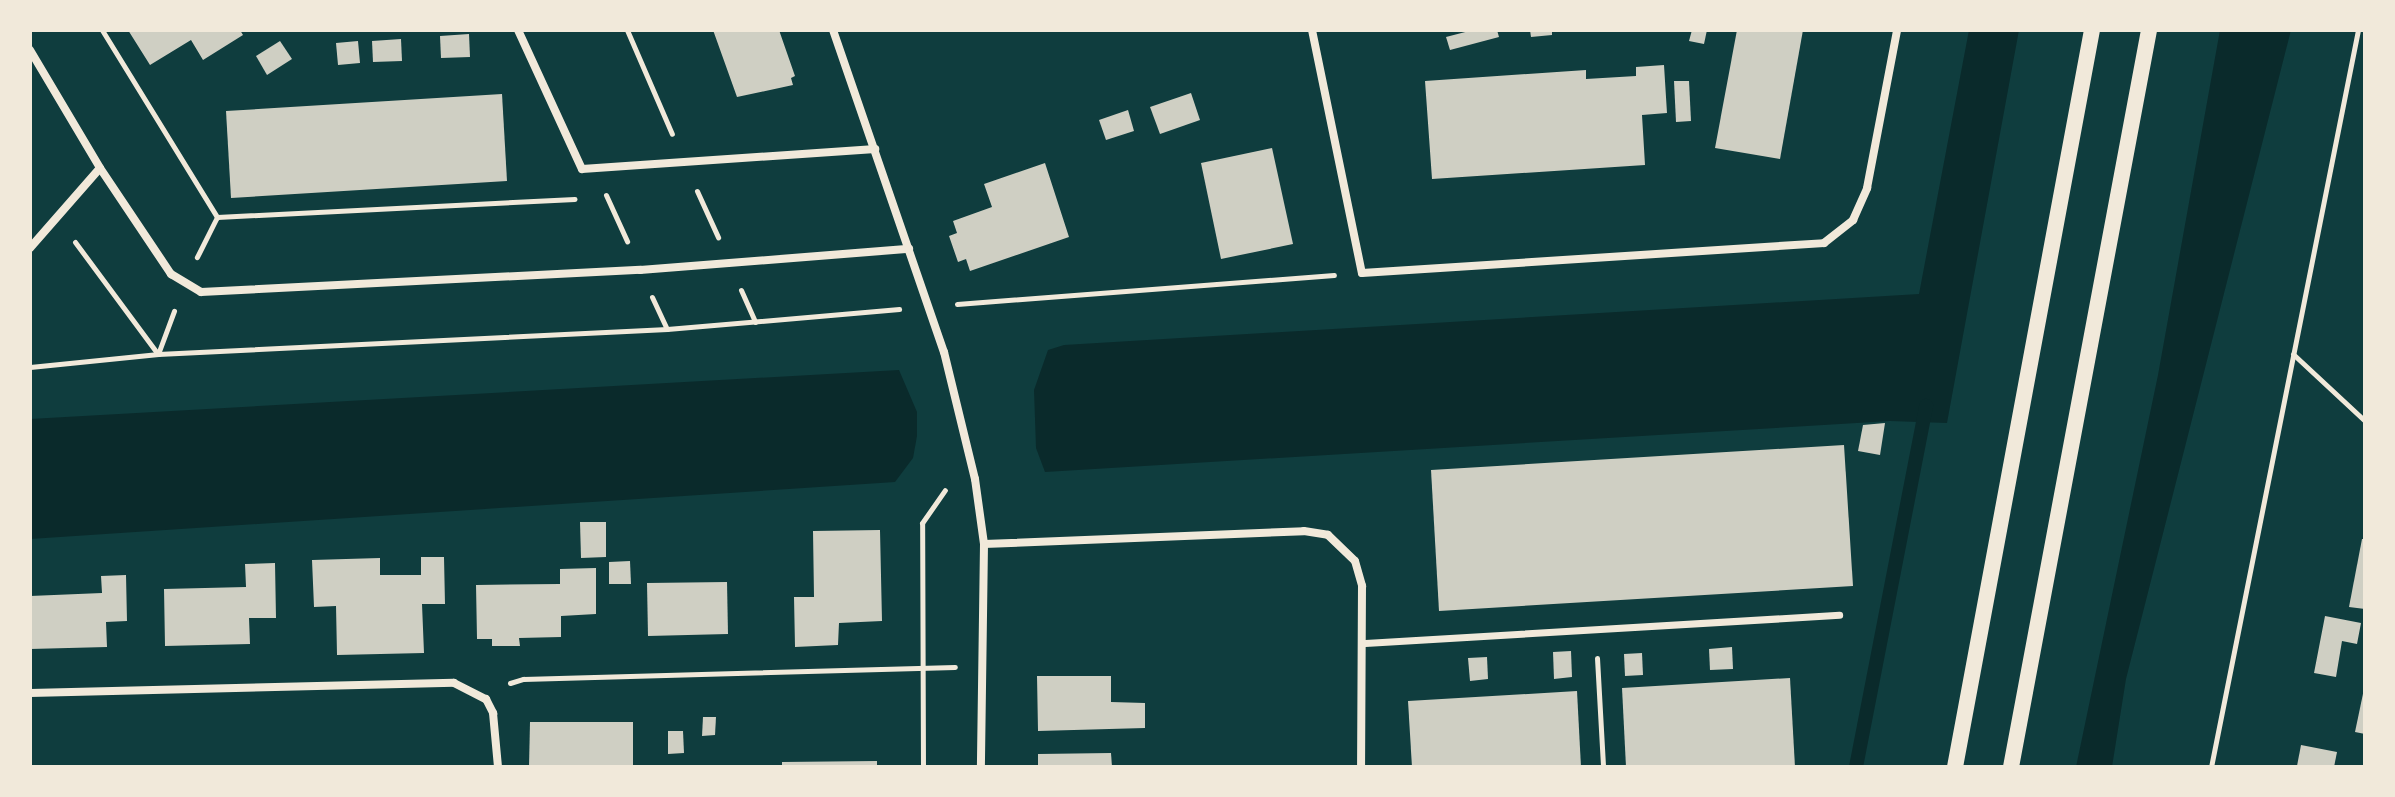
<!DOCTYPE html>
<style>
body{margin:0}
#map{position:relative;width:2395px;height:797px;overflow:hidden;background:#0f3d3e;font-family:"PT Sans Narrow",sans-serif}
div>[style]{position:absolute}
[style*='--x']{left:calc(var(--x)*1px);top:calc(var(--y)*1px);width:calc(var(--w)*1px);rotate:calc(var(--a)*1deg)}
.water>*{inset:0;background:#0a2a2b}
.stream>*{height:14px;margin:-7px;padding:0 7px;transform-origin:7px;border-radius:7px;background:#0a2a2b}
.building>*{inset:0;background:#cfcfc3}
.path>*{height:5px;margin:-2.5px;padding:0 2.5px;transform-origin:2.5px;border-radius:2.5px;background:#f1e9da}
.pedestrian>*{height:7px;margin:-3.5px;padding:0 3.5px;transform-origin:3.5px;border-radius:3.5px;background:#f1e9da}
.minor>*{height:8px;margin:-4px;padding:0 4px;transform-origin:4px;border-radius:4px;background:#f1e9da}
.secondary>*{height:16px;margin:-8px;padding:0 8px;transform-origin:8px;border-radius:8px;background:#f1e9da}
span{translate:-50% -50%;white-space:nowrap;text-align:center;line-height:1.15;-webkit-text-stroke:6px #f1e9da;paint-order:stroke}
.frame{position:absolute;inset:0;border:32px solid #f1e9da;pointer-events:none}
</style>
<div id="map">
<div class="water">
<i style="clip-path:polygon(1969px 30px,2019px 30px,1947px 423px,1890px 421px,1045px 472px,1036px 448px,1034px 390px,1048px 350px,1064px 345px,1919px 294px)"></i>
<i style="clip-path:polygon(2220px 30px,2291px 30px,2126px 679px,2112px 767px,2076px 767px,2158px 375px)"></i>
<i style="clip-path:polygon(899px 370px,917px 412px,917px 436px,913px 458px,895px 482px,30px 539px,30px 419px)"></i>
</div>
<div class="stream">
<i style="--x:1856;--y:767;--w:368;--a:-79"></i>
</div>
<div class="building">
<i style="clip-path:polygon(128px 30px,240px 30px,243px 35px,203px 60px,191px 40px,150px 65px)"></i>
<i style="clip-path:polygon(713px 30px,779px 30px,795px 76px,791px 78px,793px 85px,737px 97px)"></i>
<i style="clip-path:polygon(1473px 30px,1497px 30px,1499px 37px,1450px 50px,1446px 37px)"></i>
<i style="clip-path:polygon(1530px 30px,1552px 30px,1552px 35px,1531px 37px)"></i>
<i style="clip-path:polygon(1692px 30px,1707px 30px,1704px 44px,1689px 41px)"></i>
<i style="clip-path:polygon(1737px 30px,1803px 30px,1780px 159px,1715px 148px)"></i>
<i style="clip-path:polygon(469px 34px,470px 57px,441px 58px,440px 36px)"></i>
<i style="clip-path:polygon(401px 39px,402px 61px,373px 62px,372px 41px)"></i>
<i style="clip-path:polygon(280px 41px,292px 59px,267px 75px,256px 56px)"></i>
<i style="clip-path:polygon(358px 41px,360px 63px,338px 65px,336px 43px)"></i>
<i style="clip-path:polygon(1664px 65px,1667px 113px,1642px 115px,1645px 165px,1432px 179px,1425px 81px,1586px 70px,1586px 79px,1636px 76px,1636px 67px)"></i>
<i style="clip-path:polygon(1674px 81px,1689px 81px,1691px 121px,1676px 122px)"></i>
<i style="clip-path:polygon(1191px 93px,1200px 120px,1160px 134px,1150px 107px)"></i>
<i style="clip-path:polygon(502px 94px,507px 181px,231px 198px,226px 111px)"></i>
<i style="clip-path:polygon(1128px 110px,1134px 131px,1106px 140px,1099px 120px)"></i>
<i style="clip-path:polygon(1272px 148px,1293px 244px,1221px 259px,1201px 163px)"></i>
<i style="clip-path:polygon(1045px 163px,1069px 237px,970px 271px,966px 259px,958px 262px,949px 236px,957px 233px,953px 221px,992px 207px,984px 184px)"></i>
<i style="clip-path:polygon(1885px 423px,1880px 455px,1858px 451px,1863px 425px)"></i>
<i style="clip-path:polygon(1844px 445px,1853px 586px,1439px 611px,1431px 470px)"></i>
<i style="clip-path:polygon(580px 522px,606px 522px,606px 557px,581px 558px)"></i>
<i style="clip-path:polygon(880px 530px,882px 621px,839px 623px,838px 645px,795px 647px,794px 597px,814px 597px,813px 531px)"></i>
<i style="clip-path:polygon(2362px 539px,2365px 539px,2365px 609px,2349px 607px)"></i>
<i style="clip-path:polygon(421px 557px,444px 557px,445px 604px,422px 604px,424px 653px,337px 655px,336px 606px,314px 607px,312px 560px,380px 558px,380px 575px,421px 575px)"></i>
<i style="clip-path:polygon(630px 561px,631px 584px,609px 584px,609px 562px)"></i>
<i style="clip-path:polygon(275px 563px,276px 618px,249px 618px,250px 644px,165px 646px,164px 589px,246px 587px,245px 564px)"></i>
<i style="clip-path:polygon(596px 568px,596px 614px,561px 616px,561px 637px,519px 638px,520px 646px,492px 646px,492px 639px,477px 639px,476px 585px,560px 584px,560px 569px)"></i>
<i style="clip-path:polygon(126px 575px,127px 621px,106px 622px,107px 647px,30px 649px,30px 596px,102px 593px,101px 576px)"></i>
<i style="clip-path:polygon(727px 582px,728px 634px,648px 636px,647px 583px)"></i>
<i style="clip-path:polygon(2325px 616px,2361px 623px,2357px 644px,2342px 641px,2336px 677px,2314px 673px)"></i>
<i style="clip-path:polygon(1732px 647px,1733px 669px,1710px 670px,1709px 649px)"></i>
<i style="clip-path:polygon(1571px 651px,1572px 677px,1554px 679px,1553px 652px)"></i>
<i style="clip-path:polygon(1642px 653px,1643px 675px,1625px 676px,1624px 654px)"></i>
<i style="clip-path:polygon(1487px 657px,1488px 679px,1470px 681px,1468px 658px)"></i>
<i style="clip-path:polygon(1037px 676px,1111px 676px,1111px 702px,1145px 703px,1145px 728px,1038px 731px)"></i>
<i style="clip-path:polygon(1790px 678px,1795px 767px,1626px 767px,1622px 688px)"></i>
<i style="clip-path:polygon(2364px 689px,2365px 689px,2365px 734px,2355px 732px)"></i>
<i style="clip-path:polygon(1577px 691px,1581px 767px,1412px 767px,1408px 701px)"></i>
<i style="clip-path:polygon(703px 717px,716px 717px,715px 735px,702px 736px)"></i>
<i style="clip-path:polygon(530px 722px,633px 722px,633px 767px,529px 767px)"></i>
<i style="clip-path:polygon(668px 731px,683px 731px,684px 753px,668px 754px)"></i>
<i style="clip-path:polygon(2301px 745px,2337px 752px,2334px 767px,2297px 766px)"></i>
<i style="clip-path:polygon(1111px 753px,1112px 767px,1038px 767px,1038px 754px)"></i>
<i style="clip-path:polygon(877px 761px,877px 767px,782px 767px,782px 762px)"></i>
</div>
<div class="path">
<i style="--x:102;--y:30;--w:220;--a:58.4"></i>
<i style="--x:217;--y:217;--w:45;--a:116.6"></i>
<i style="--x:627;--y:30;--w:113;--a:66.6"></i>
<i style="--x:697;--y:191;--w:51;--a:65.5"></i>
<i style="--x:606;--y:195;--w:51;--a:65.5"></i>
<i style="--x:217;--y:217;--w:358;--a:-2.9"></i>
<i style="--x:75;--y:242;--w:139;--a:53.5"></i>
<i style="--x:158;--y:354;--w:510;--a:-2.81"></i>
<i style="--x:667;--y:329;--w:233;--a:-4.9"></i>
<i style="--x:741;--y:290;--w:35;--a:66"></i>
<i style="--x:652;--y:297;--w:35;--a:65"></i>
<i style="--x:957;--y:304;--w:378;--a:-4.4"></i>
<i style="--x:2293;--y:354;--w:98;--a:42.9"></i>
<i style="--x:30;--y:367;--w:129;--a:-5.8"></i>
<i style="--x:158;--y:354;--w:46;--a:-69.6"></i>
<i style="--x:1597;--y:658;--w:109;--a:86.8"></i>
<i style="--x:510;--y:683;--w:14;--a:-17"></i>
<i style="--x:523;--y:679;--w:432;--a:-1.6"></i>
<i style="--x:923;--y:767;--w:244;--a:-90.2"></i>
<i style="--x:922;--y:523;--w:40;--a:-55.1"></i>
<i style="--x:2211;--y:767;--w:752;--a:-78.72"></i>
</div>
<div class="pedestrian">
<i style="--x:1365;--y:643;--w:475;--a:-3.4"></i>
</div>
<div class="minor">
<i style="--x:518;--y:30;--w:153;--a:65.3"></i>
<i style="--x:582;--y:169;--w:294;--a:-3.9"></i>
<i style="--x:833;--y:30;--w:341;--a:71"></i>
<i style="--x:944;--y:352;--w:131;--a:76.3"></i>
<i style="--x:975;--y:479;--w:66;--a:82.1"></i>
<i style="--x:984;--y:544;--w:223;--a:90.8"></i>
<i style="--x:1312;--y:30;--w:248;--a:78.4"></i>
<i style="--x:1362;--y:273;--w:463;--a:-3.7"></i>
<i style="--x:1824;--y:243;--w:37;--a:-38"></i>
<i style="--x:1853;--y:220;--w:35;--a:-66"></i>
<i style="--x:1867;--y:188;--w:161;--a:-79.2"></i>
<i style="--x:30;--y:50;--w:137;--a:59.3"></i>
<i style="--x:100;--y:168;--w:128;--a:56.2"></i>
<i style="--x:171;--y:274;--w:35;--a:31"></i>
<i style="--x:201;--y:292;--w:440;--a:-2.9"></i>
<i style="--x:640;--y:270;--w:270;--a:-4.5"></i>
<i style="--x:30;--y:248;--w:106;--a:-48.8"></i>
<i style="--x:984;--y:544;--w:320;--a:-2.3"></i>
<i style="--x:1304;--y:531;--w:24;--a:9"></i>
<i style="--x:1328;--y:535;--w:37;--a:44"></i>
<i style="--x:1355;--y:561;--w:26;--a:74"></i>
<i style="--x:1362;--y:586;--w:181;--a:90.3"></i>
<i style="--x:30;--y:693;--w:424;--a:-1.4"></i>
<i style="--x:454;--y:683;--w:36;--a:27"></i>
<i style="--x:486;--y:699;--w:16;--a:63"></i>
<i style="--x:493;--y:713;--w:54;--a:84.7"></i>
</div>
<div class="secondary">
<i style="--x:1955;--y:767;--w:750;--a:-79.47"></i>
<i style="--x:2011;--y:767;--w:750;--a:-79.39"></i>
</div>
<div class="frame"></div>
</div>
